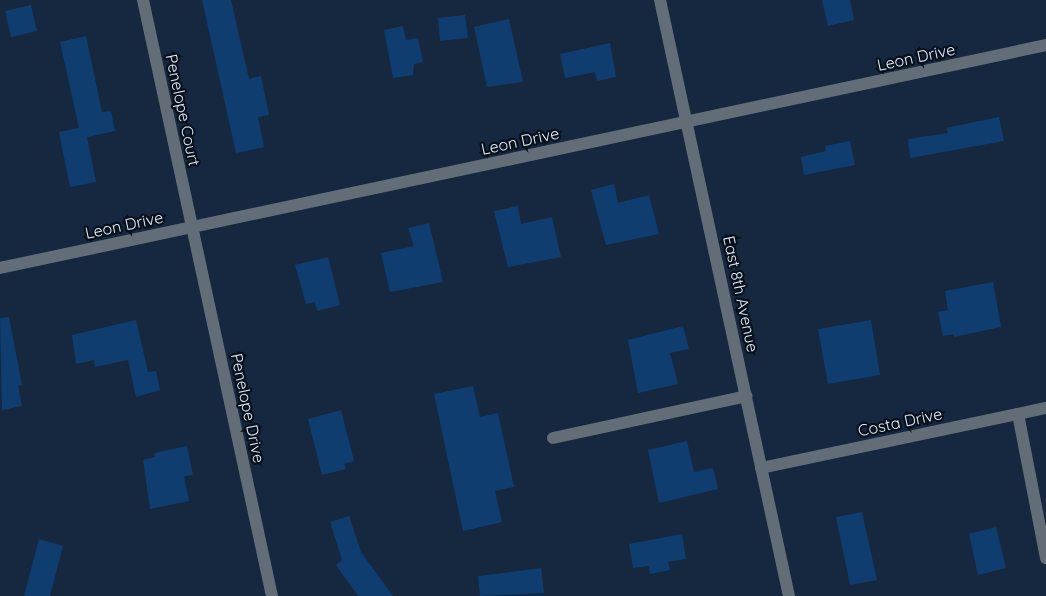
<!DOCTYPE html>
<style>
body{margin:0}
#map{position:relative;width:1046px;height:596px;overflow:hidden;background:#15283f;font-family:Quicksand,sans-serif}
div>[style]{position:absolute}
[style*='--x']{left:calc(var(--x)*1px);top:calc(var(--y)*1px);width:calc(var(--w)*1px);rotate:calc(var(--a)*1deg)}
.building>*{inset:0;background:#103d6f}
.minor>*{height:12px;margin:-6px;padding:0 6px;transform-origin:6px;border-radius:6px;background:#636d78}
span{translate:-50% -50%;white-space:nowrap;text-align:center;line-height:1.15;-webkit-text-stroke:4.5px #08111b;paint-order:stroke}
.street-label{font-size:16px;color:#e1edfc}
</style>
<div id="map">
<div class="building">
<i style="clip-path:polygon(202px 0,231px 0,249px 79px,261px 76px,269px 115px,258px 117px,264px 147px,236px 153px)"></i>
<i style="clip-path:polygon(822px 0,850px 0,854px 20px,828px 26px)"></i>
<i style="clip-path:polygon(31px 5px,37px 31px,11px 37px,5px 11px)"></i>
<i style="clip-path:polygon(465px 15px,468px 38px,440px 41px,438px 18px)"></i>
<i style="clip-path:polygon(509px 19px,523px 82px,487px 87px,474px 27px)"></i>
<i style="clip-path:polygon(403px 26px,406px 40px,418px 38px,423px 62px,414px 64px,413px 75px,393px 78px,384px 30px)"></i>
<i style="clip-path:polygon(86px 36px,102px 112px,111px 111px,115px 131px,87px 137px,96px 182px,70px 187px,59px 132px,79px 128px,60px 42px)"></i>
<i style="clip-path:polygon(610px 43px,616px 77px,597px 81px,595px 72px,565px 78px,560px 54px)"></i>
<i style="clip-path:polygon(999px 117px,1004px 141px,910px 158px,908px 139px,948px 133px,946px 128px)"></i>
<i style="clip-path:polygon(850px 141px,855px 165px,804px 175px,801px 157px,826px 151px,825px 146px)"></i>
<i style="clip-path:polygon(614px 184px,618px 203px,649px 195px,659px 234px,606px 245px,591px 190px)"></i>
<i style="clip-path:polygon(518px 206px,521px 224px,552px 217px,561px 257px,508px 267px,494px 211px)"></i>
<i style="clip-path:polygon(429px 223px,443px 282px,390px 292px,381px 253px,414px 246px,408px 228px)"></i>
<i style="clip-path:polygon(328px 257px,340px 305px,317px 311px,315px 302px,306px 304px,295px 265px)"></i>
<i style="clip-path:polygon(993px 282px,1001px 327px,954px 337px,954px 334px,943px 336px,938px 312px,948px 310px,945px 291px)"></i>
<i style="clip-path:polygon(9px 317px,22px 385px,18px 386px,22px 406px,2px 410px,0 318px)"></i>
<i style="clip-path:polygon(136px 320px,148px 372px,156px 371px,160px 390px,136px 397px,128px 360px,95px 367px,94px 360px,76px 364px,72px 335px)"></i>
<i style="clip-path:polygon(871px 320px,880px 375px,828px 384px,818px 329px)"></i>
<i style="clip-path:polygon(683px 326px,689px 349px,670px 353px,678px 384px,638px 393px,628px 340px)"></i>
<i style="clip-path:polygon(473px 386px,480px 417px,498px 413px,514px 487px,495px 491px,502px 522px,463px 531px,434px 394px)"></i>
<i style="clip-path:polygon(341px 410px,354px 461px,344px 464px,346px 469px,322px 475px,308px 419px)"></i>
<i style="clip-path:polygon(687px 441px,694px 472px,713px 468px,718px 489px,659px 503px,648px 450px)"></i>
<i style="clip-path:polygon(187px 446px,193px 475px,184px 476px,189px 501px,150px 509px,143px 460px,155px 457px,154px 453px)"></i>
<i style="clip-path:polygon(862px 512px,877px 580px,850px 585px,836px 517px)"></i>
<i style="clip-path:polygon(349px 516px,361px 552px,393px 596px,358px 596px,336px 565px,342px 560px,330px 522px)"></i>
<i style="clip-path:polygon(996px 527px,1006px 568px,978px 575px,969px 534px)"></i>
<i style="clip-path:polygon(682px 534px,686px 559px,668px 562px,670px 570px,650px 574px,649px 566px,633px 568px,629px 544px)"></i>
<i style="clip-path:polygon(39px 539px,63px 546px,50px 596px,24px 596px)"></i>
<i style="clip-path:polygon(541px 568px,544px 593px,480px 596px,478px 576px)"></i>
</div>
<div class="minor">
<i style="--x:143;--y:0;--w:610;--a:77.79"></i>
<i style="--x:660;--y:0;--w:610;--a:77.79"></i>
<i style="--x:0;--y:268;--w:1070;--a:-12.03"></i>
<i style="--x:1018;--y:414;--w:147;--a:79"></i>
<i style="--x:553;--y:438;--w:198;--a:-12.2"></i>
<i style="--x:761;--y:468;--w:291;--a:-11.9"></i>
</div>
<div class="street-label">
<span style="left:916px;top:57px;rotate:-12deg">Leon Drive</span>
<span style="left:183px;top:110px;rotate:78deg">Penelope Court</span>
<span style="left:520px;top:141px;rotate:-12deg">Leon Drive</span>
<span style="left:124px;top:225px;rotate:-12deg">Leon Drive</span>
<span style="left:741px;top:294px;rotate:78deg">East 8th Avenue</span>
<span style="left:248px;top:408px;rotate:78deg">Penelope Drive</span>
<span style="left:900px;top:422px;rotate:-12deg">Costa Drive</span>
</div>
</div>
